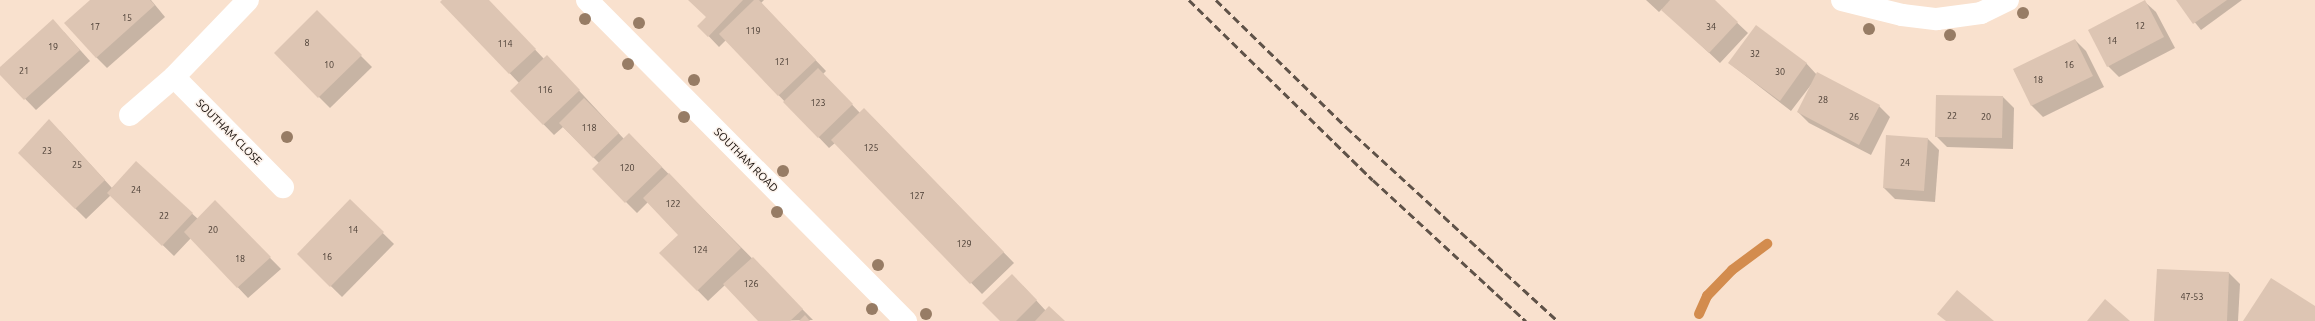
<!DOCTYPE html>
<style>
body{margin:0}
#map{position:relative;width:2315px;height:321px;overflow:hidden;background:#f9e1ce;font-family:Ubuntu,sans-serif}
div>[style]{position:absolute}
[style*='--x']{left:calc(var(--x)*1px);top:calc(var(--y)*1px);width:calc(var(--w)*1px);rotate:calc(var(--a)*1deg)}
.shadow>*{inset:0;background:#0003}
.stream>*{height:10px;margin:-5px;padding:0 5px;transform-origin:5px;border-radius:5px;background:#d38c4e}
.building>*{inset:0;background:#ddc5b3}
.minor>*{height:22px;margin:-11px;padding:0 11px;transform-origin:11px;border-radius:11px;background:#fff}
.rail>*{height:3px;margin-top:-1.5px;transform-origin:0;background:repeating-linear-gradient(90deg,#5f5248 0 8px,transparent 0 12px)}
.trees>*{width:12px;height:12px;margin:-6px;border-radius:50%;background:#977c65}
span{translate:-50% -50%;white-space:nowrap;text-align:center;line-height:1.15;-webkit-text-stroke:3px #fbf1ea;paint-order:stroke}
.number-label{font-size:9px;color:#453930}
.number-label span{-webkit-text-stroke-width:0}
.street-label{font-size:11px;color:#120a05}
</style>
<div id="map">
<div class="shadow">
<i style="clip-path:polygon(92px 0,151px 0,165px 17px,107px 68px,96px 57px)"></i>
<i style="clip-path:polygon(443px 0,488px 0,544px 59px,558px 68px,624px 139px,640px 145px,813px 320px,759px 321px,725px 285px,708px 301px,661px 253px,679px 235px,648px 202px,637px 213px,626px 202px,599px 163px,563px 127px,554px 135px,511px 91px,519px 83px,441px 2px)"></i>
<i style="clip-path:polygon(690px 0,764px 0,761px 3px,826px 71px,823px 74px,860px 113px,875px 120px,1014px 263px,982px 294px,835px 143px,829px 148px,726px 40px,719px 47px,699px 26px,708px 17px)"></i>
<i style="clip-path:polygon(1646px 0,1713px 0,1748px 33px,1720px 63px,1662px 9px,1659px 12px)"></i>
<i style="clip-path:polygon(2177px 0,2242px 0,2201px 30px)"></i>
<i style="clip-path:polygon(2145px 2px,2156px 12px,2175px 48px,2119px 77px,2108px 66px)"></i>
<i style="clip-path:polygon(317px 12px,372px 67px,330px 108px,275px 53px)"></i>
<i style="clip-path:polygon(64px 32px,90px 61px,36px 110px,0 73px,0 69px)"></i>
<i style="clip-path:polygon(2075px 40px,2086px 51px,2104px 87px,2043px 117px,2032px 106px,2014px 70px)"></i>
<i style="clip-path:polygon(1729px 63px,1806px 63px,1817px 75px,1879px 106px,1890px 117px,1871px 155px,1809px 123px,1798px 112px,1814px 81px,1791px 111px)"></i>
<i style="clip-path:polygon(1937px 96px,2003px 97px,2014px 108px,2013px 149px,1947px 147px,1936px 136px)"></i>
<i style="clip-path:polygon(60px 131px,112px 188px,136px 163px,198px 219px,215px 202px,281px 269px,248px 298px,191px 238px,174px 256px,111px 195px,86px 219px,19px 153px)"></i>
<i style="clip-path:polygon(1887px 137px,1928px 139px,1939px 150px,1935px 202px,1895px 199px,1884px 188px)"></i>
<i style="clip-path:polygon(350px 201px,394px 244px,342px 297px,298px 254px)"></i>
<i style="clip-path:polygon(2229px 273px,2240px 284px,2238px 321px,2155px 321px)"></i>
<i style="clip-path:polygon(1023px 286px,1046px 311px,1064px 321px,1001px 321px)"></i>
</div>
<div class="stream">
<i style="--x:1699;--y:314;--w:20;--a:-66"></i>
<i style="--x:1707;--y:296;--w:36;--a:-46"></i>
<i style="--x:1732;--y:270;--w:44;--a:-36.6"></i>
</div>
<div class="building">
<i style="clip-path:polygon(90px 0,150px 0,155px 5px,96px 58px,64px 23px)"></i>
<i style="clip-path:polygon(442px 0,489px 0,536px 49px,509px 74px,440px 2px)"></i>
<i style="clip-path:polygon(688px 0,743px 0,708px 37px,697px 26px,706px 17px)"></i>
<i style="clip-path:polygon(754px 0,759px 0,816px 60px,778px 96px,719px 34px)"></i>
<i style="clip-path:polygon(1670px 0,1715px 0,1738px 22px,1709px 53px,1661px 10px)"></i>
<i style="clip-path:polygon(2145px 0,2164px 37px,2107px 67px,2088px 30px)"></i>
<i style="clip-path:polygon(2176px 0,2227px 0,2193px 24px)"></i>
<i style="clip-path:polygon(317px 10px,362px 55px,318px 98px,274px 53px)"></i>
<i style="clip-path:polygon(53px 19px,80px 50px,24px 100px,0 75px,0 67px)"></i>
<i style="clip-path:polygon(1756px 25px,1807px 63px,1780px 101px,1728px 63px)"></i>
<i style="clip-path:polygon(2075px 39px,2093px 76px,2031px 106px,2013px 69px)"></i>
<i style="clip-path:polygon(547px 55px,580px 90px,543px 125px,510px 91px)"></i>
<i style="clip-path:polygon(818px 68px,853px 104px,818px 138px,783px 102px)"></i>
<i style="clip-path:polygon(1817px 72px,1880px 105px,1859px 145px,1797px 112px)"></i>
<i style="clip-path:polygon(1936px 95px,2003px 96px,2002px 138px,1935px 137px)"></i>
<i style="clip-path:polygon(584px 98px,619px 133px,593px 158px,559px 123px)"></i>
<i style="clip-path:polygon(864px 108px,1004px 252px,970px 284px,831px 140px)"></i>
<i style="clip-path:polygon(49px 119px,105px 180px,75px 209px,18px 153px)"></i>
<i style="clip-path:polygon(629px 133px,662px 167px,625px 203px,592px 169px)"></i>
<i style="clip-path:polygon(1886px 135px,1928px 138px,1924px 191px,1883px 188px)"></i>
<i style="clip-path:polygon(136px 161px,193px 213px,162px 246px,107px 193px)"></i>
<i style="clip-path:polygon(669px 173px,741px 248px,697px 291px,659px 253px,678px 235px,643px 198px)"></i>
<i style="clip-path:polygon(350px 199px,384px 232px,330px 287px,297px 254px)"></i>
<i style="clip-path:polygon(215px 200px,271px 257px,237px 288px,184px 232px)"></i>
<i style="clip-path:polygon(753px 257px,803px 309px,790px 321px,758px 321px,723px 284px)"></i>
<i style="clip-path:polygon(2157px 269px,2229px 272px,2227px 321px,2154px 321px)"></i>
<i style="clip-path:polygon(1012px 274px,1037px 300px,1016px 321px,1000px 321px,982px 303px)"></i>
<i style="clip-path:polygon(2271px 278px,2315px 306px,2315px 321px,2243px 321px)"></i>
<i style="clip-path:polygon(1957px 290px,1994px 321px,1946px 321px,1937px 314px)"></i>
<i style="clip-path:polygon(2105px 299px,2130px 321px,2087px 321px)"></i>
<i style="clip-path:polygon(1049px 306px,1065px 321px,1035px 321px)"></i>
<i style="clip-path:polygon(805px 315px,810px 321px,799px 321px)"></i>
</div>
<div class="minor">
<i style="--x:248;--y:0;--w:107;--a:133.9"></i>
<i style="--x:174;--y:77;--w:155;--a:45.3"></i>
<i style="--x:587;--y:0;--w:453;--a:45.2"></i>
<i style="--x:1842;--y:0;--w:62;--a:14"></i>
<i style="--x:1902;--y:15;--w:35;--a:7"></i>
<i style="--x:1937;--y:19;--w:44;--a:-7.8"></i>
<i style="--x:1981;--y:13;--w:30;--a:-26"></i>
<i style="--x:130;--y:115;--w:58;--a:-40.8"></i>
</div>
<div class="rail">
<i style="--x:1189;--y:0;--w:257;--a:44.4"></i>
<i style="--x:1373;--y:180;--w:208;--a:42.7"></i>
<i style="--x:1216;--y:0;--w:182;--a:44.3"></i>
<i style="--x:1346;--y:127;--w:287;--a:42.5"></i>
</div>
<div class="trees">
<i style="left:2023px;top:13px"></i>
<i style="left:585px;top:19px"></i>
<i style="left:639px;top:23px"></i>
<i style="left:1869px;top:29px"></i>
<i style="left:1950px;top:35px"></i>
<i style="left:628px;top:64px"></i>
<i style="left:694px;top:80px"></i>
<i style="left:684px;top:117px"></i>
<i style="left:287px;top:137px"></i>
<i style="left:783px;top:171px"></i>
<i style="left:777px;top:212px"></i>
<i style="left:878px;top:265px"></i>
<i style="left:872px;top:309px"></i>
<i style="left:926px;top:314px"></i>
</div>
<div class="number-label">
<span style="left:127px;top:18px">15</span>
<span style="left:2140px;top:26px">12</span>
<span style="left:95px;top:27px">17</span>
<span style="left:1711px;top:27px">34</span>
<span style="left:753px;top:31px">119</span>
<span style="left:2112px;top:41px">14</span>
<span style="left:307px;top:43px">8</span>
<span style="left:505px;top:44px">114</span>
<span style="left:53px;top:47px">19</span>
<span style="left:1755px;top:54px">32</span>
<span style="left:782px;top:62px">121</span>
<span style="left:329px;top:65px">10</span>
<span style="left:2069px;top:65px">16</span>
<span style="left:24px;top:71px">21</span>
<span style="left:1780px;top:72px">30</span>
<span style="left:2038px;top:80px">18</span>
<span style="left:545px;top:90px">116</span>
<span style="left:1823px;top:100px">28</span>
<span style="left:818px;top:103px">123</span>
<span style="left:1952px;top:116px">22</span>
<span style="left:1854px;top:117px">26</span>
<span style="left:1986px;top:117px">20</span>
<span style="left:589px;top:128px">118</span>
<span style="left:871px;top:148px">125</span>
<span style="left:47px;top:151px">23</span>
<span style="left:1905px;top:163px">24</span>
<span style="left:77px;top:165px">25</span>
<span style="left:627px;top:168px">120</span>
<span style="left:136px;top:190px">24</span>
<span style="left:917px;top:196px">127</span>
<span style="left:673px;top:204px">122</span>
<span style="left:164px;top:216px">22</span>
<span style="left:213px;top:230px">20</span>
<span style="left:353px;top:230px">14</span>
<span style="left:964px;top:244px">129</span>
<span style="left:700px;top:250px">124</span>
<span style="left:327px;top:257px">16</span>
<span style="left:240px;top:259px">18</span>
<span style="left:751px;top:284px">126</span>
<span style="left:2192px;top:297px">47-53</span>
</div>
<div class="street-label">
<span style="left:229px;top:132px;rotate:45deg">SOUTHAM CLOSE</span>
<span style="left:746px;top:160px;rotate:45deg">SOUTHAM ROAD</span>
</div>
</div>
